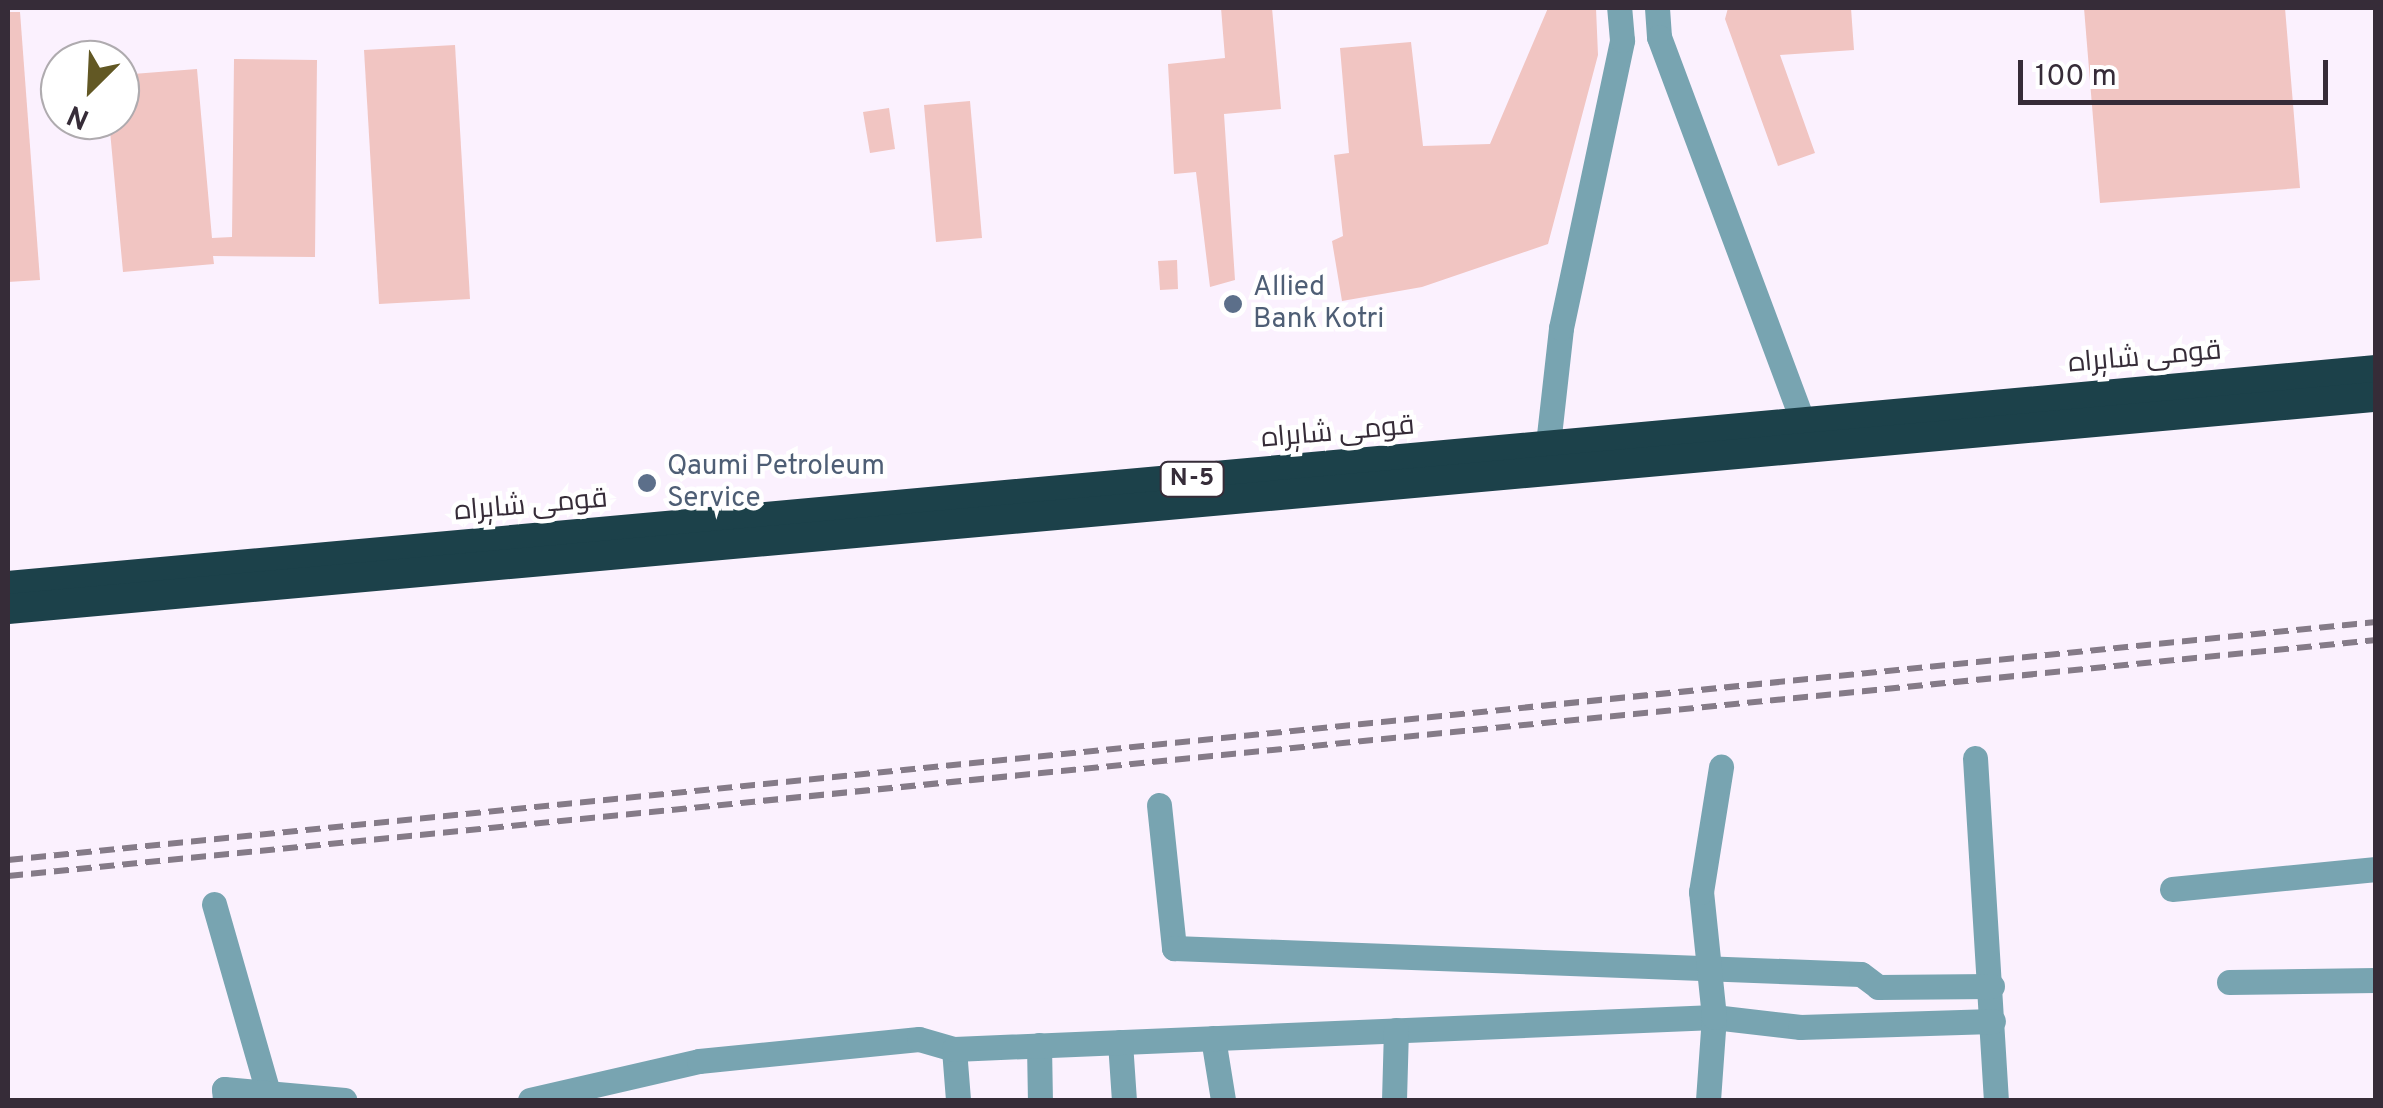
<!DOCTYPE html>
<meta charset="utf-8">
<style>
body{margin:0}
#map{position:relative;width:2383px;height:1108px;overflow:hidden;background:#fbf1fe;font-family:Overpass,Cairo,sans-serif}
div>[style]{position:absolute}
[style*='--x']{left:calc(var(--x)*1px);top:calc(var(--y)*1px);width:calc(var(--w)*1px);rotate:calc(var(--a)*1deg)}
.building>*{inset:0;background:#f1c5c2}
.street>*{height:25px;margin:-12.5px;padding:0 12.5px;transform-origin:12.5px;border-radius:12.5px;background:#78a4b1}
.highway>*{height:30px;margin:-15px;padding:0 15px;transform-origin:15px;border-radius:15px;background:#1c414a}
.rail>*{height:6px;margin-top:-3px;transform-origin:0;background:repeating-linear-gradient(90deg,#857b88 0 15px,transparent 0 23px)}
.dots>*{width:28px;height:28px;translate:-50% -50%;box-sizing:border-box;border:5px solid #fff;border-radius:50%}
span{translate:-50% -50%;white-space:nowrap;text-align:center;line-height:1.15;-webkit-text-stroke:9px #fff;paint-order:stroke}
.shield-label span{padding:2px 8px;background:#fff;border:2px solid;border-radius:8px;-webkit-text-stroke-width:0}
.shield-label{font-size:25px;color:#362c38;font-weight:700}
.service-label{font-size:28px;color:#4e5e75}
.left{translate:0 -50%;text-align:left}
.street-label{font-size:28px;color:#362c38}
.frame{position:absolute;inset:0;border:10px solid #362c38;pointer-events:none}
.north{position:absolute;left:40px;top:40px;width:100px;height:100px;box-sizing:border-box;background:#fff;border:2px solid #afabaf;border-radius:50%;rotate:204deg;font-size:28px;font-weight:700;line-height:40px;text-align:center;color:#362c38}
.north::after{content:'';display:block;margin:auto;width:35px;height:45px;background:#625824;clip-path:polygon(50% 0,100% 100%,50% 72%,0 100%)}
.scale{position:absolute;left:2018px;top:60px;width:310px;height:45px;box-sizing:border-box;border:5px solid #362c38;border-top:0;padding-left:12px;font-size:30px;line-height:35px;white-space:nowrap;color:#362c38;-webkit-text-stroke:8px #fff;paint-order:stroke}
</style>
<div id="map">
<div class="building">
<i style="clip-path:polygon(1221px 8px,1272px 8px,1281px 109px,1224px 114px,1235px 280px,1210px 287px,1196px 172px,1174px 174px,1168px 64px,1225px 58px)"></i>
<i style="clip-path:polygon(1548px 8px,1596px 8px,1598px 55px,1548px 244px,1422px 287px,1342px 301px,1332px 241px,1343px 236px,1334px 155px,1349px 153px,1340px 48px,1411px 42px,1423px 146px,1490px 144px)"></i>
<i style="clip-path:polygon(1728px 8px,1851px 8px,1854px 50px,1780px 55px,1815px 153px,1778px 166px,1725px 19px)"></i>
<i style="clip-path:polygon(2084px 8px,2285px 8px,2300px 188px,2100px 203px)"></i>
<i style="clip-path:polygon(8px 12px,20px 12px,40px 280px,8px 282px)"></i>
<i style="clip-path:polygon(455px 45px,470px 299px,379px 304px,364px 50px)"></i>
<i style="clip-path:polygon(234px 59px,317px 60px,315px 257px,213px 256px,214px 264px,123px 272px,109px 120px,120px 120px,120px 75px,197px 69px,212px 238px,232px 237px)"></i>
<i style="clip-path:polygon(970px 101px,982px 238px,936px 242px,924px 105px)"></i>
<i style="clip-path:polygon(889px 108px,895px 149px,870px 153px,863px 112px)"></i>
<i style="clip-path:polygon(1177px 260px,1178px 289px,1160px 290px,1158px 261px)"></i>
</div>
<div class="street">
<i style="--x:1657;--y:8;--w:29;--a:86"></i>
<i style="--x:1659;--y:37;--w:430;--a:69.5"></i>
<i style="--x:1546;--y:462;--w:135;--a:-83.6"></i>
<i style="--x:1561;--y:328;--w:294;--a:-78"></i>
<i style="--x:1622;--y:40;--w:32;--a:-95"></i>
<i style="--x:1975;--y:758;--w:343;--a:86.5"></i>
<i style="--x:1159;--y:805;--w:144;--a:84"></i>
<i style="--x:1174;--y:948;--w:687;--a:2.17"></i>
<i style="--x:1861;--y:974;--w:21;--a:37"></i>
<i style="--x:1878;--y:987;--w:114;--a:-0.5"></i>
<i style="--x:2172;--y:889;--w:205;--a:-5.6"></i>
<i style="--x:214;--y:904;--w:196;--a:74"></i>
<i style="--x:2229;--y:982;--w:147;--a:-0.8"></i>
<i style="--x:1213;--y:1038;--w:63;--a:80.8"></i>
<i style="--x:1120;--y:1042;--w:58;--a:86.1"></i>
<i style="--x:1039;--y:1045;--w:55;--a:89"></i>
<i style="--x:954;--y:1049;--w:51;--a:85.5"></i>
<i style="--x:225;--y:1100;--w:11;--a:-95"></i>
<i style="--x:224;--y:1089;--w:121;--a:5.2"></i>
<i style="--x:530;--y:1100;--w:173;--a:-13"></i>
<i style="--x:699;--y:1061;--w:221;--a:-5.7"></i>
<i style="--x:919;--y:1039;--w:36;--a:16"></i>
<i style="--x:954;--y:1049;--w:761;--a:-2.41"></i>
<i style="--x:1714;--y:1017;--w:87;--a:6.6"></i>
<i style="--x:1800;--y:1027;--w:193;--a:-1.8"></i>
<i style="--x:1394;--y:1100;--w:70;--a:-88.4"></i>
<i style="--x:1708;--y:1100;--w:83;--a:-85.9"></i>
<i style="--x:1714;--y:1017;--w:126;--a:-95.9"></i>
<i style="--x:1701;--y:892;--w:127;--a:-80.9"></i>
</div>
<div class="highway">
<i style="--x:8;--y:586;--w:2378;--a:-5.21"></i>
<i style="--x:8;--y:609;--w:2377;--a:-5.12"></i>
</div>
<div class="rail">
<i style="--x:8;--y:860;--w:2380;--a:-5.74"></i>
<i style="--x:8;--y:876;--w:2380;--a:-5.69"></i>
</div>
<div class="dots">
<i style="left:1233px;top:304px;background:#5c6f8a"></i>
<i style="left:647px;top:483px;background:#5c6f8a"></i>
</div>
<div class="shield-label">
<span style="left:1192px;top:479px">N-5</span>
</div>
<div class="service-label">
<span class="left" style="left:1253px;top:304px">Allied<br>Bank Kotri</span>
<span class="left" style="left:667px;top:483px">Qaumi Petroleum<br>Service</span>
</div>
<div class="street-label">
<span style="left:2145px;top:358px;rotate:-5deg">قومی شاہراہ</span>
<span style="left:1338px;top:433px;rotate:-5deg">قومی شاہراہ</span>
<span style="left:531px;top:506px;rotate:-5deg">قومی شاہراہ</span>
</div>
<div class="frame"></div>
<div class="north">N</div>
<div class="scale">100 m</div>
</div>
